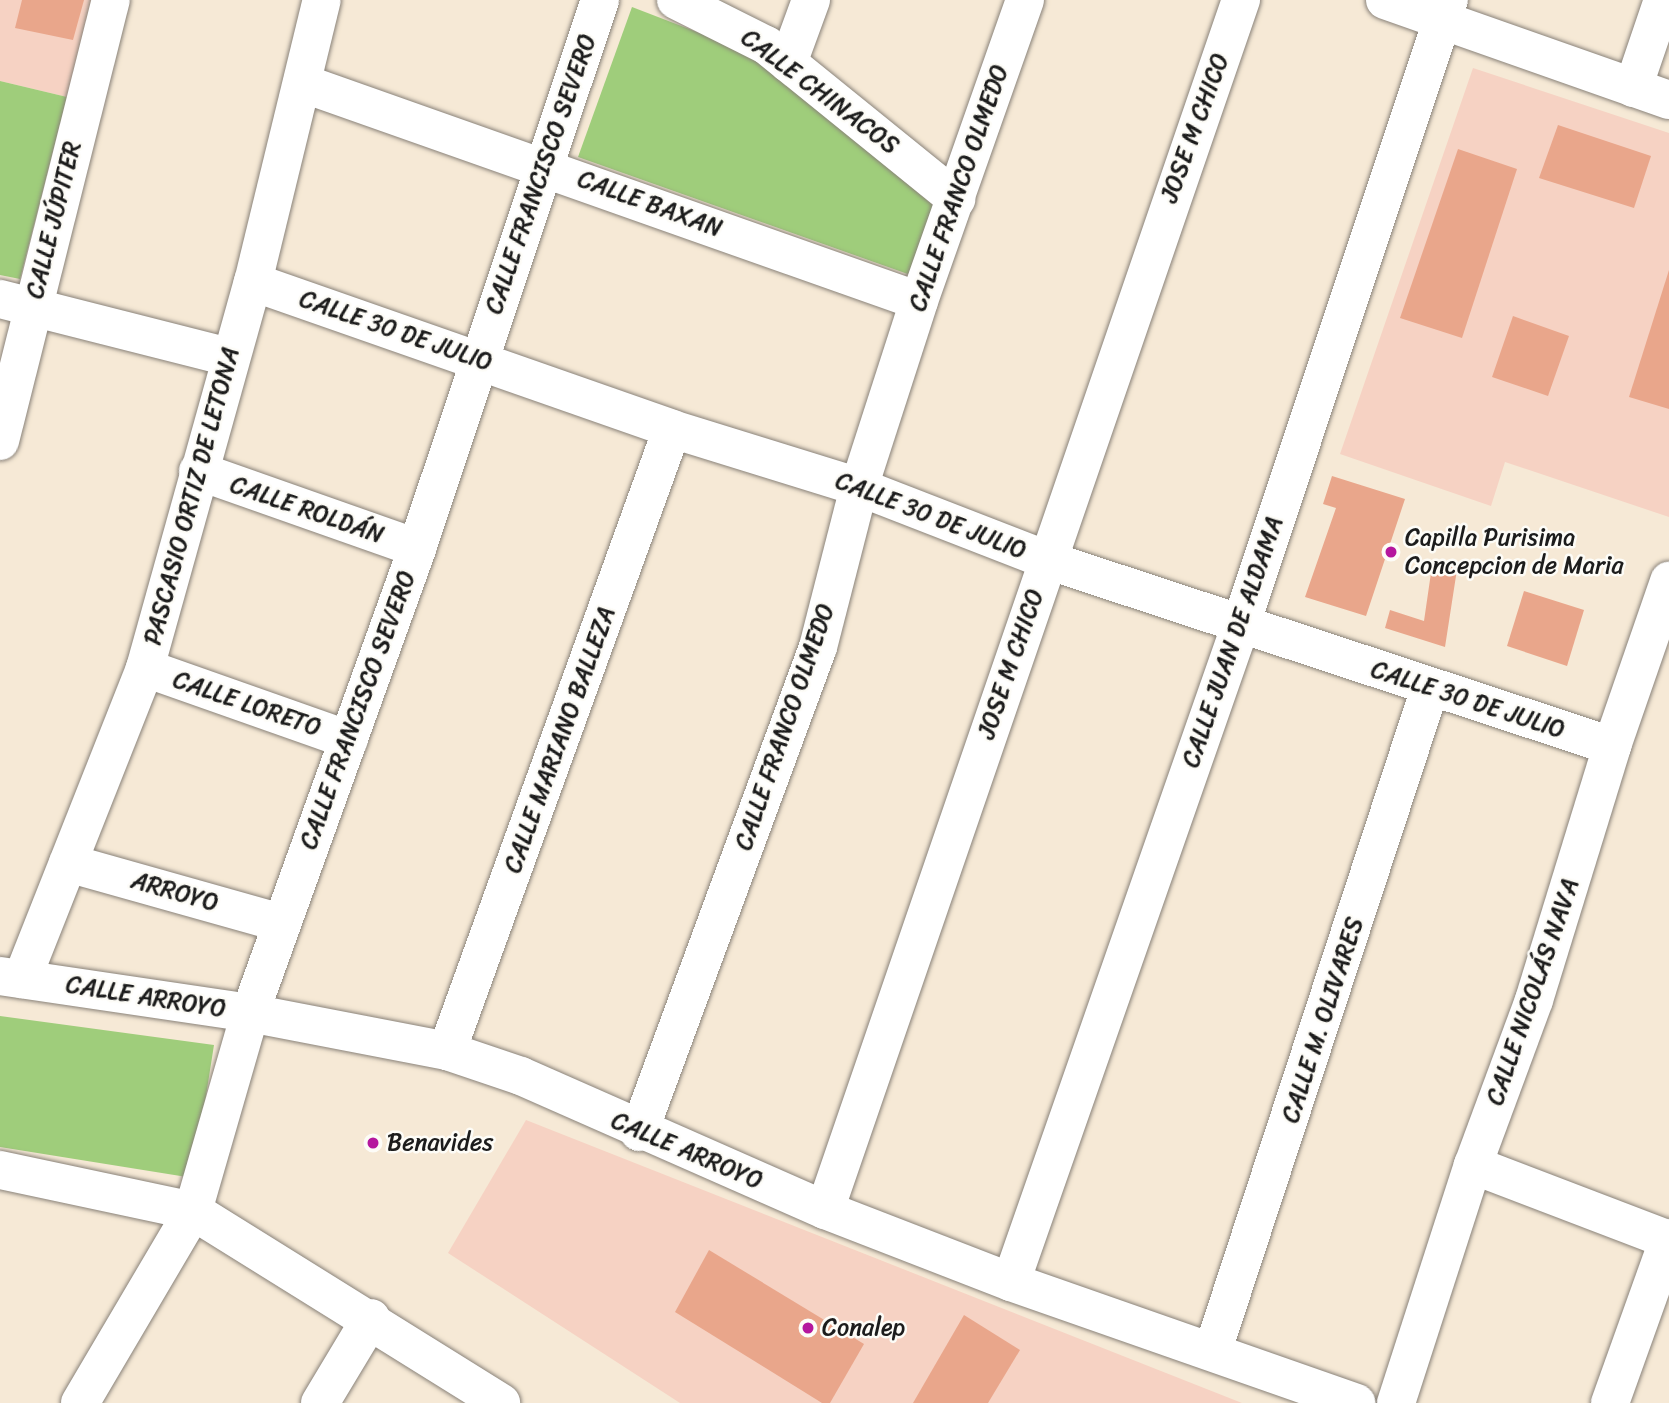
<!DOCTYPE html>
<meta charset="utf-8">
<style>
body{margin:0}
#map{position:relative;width:1669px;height:1403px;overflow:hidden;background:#f6e9d6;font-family:Sriracha,sans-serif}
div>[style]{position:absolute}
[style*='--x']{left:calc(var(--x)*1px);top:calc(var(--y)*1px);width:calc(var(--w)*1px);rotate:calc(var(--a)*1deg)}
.built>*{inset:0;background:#f6d2c3}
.green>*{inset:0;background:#9fcd7b}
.building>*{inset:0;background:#e9a68b}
.roads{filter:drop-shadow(0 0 2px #898279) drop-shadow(0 0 2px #898279)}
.minor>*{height:38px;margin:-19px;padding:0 19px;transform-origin:19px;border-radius:19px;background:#fff}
.dots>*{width:19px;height:19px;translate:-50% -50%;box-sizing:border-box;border:4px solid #fdfcf7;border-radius:50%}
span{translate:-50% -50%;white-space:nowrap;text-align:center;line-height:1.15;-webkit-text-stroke:5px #fdfcf7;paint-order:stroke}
.street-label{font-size:24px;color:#1c1c1c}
.poi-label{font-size:24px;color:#1c1c1c}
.left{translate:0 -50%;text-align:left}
</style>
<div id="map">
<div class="built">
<i style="clip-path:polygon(0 0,92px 0,67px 97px,0 81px)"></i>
<i style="clip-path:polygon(1473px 68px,1669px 133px,1669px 517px,1505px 462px,1491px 506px,1340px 454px)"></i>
<i style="clip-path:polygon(526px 1120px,1242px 1403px,680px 1403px,448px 1253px)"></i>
</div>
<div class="green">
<i style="clip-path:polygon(632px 7px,749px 52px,940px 211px,919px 278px,578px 157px)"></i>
<i style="clip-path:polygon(0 81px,67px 97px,20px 279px,0 275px)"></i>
<i style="clip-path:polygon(0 1016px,214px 1045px,193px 1178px,0 1147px)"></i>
</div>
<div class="building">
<i style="clip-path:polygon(22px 0,84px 0,73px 40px,15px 28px)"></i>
<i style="clip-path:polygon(1558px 125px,1651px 156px,1634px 208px,1539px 178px)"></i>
<i style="clip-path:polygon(1458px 149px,1517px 169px,1462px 338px,1400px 318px)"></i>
<i style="clip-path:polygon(1669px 270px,1669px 409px,1629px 397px)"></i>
<i style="clip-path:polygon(1513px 316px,1569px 336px,1548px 396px,1492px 377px)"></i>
<i style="clip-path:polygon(1332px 476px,1405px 499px,1366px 616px,1305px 597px,1336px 508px,1323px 504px)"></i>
<i style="clip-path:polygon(1433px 559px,1458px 563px,1445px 647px,1385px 628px,1390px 610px,1424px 621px)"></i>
<i style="clip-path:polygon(1524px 591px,1584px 610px,1567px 666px,1507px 646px)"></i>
<i style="clip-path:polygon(709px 1250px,864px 1344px,830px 1403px,822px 1403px,675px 1312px)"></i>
<i style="clip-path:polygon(964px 1315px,1020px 1350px,988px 1403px,913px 1403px)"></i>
</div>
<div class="roads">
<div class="minor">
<i style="--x:676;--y:0;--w:101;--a:26.6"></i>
<i style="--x:766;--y:45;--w:245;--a:39"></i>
<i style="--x:1385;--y:0;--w:301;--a:19.4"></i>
<i style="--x:788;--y:63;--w:67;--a:-69.9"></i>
<i style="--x:302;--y:83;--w:654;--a:19.46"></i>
<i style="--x:1633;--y:88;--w:93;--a:-71.2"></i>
<i style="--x:253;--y:282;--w:444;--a:19.3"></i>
<i style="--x:672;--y:429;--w:196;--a:17.2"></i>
<i style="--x:859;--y:487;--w:202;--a:21.2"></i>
<i style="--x:1047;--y:560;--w:595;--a:18.22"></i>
<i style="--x:0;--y:299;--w:237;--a:14.2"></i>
<i style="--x:0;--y:441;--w:455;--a:-75.9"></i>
<i style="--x:198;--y:471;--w:232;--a:19.4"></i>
<i style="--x:145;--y:668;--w:216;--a:19.4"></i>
<i style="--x:68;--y:863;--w:221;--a:15.7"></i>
<i style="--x:0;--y:976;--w:253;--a:8.4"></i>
<i style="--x:250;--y:1013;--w:201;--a:10.9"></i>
<i style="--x:447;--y:1051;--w:78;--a:18.7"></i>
<i style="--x:521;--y:1076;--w:332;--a:23.8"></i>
<i style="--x:825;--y:1210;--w:199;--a:21.2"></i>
<i style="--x:1011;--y:1282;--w:366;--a:19.3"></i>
<i style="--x:22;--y:979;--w:334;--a:-68.4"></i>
<i style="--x:145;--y:668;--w:401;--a:-74.4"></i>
<i style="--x:253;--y:282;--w:290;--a:-76.3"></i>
<i style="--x:447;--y:1051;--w:661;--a:-70.11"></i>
<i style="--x:639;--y:1132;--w:517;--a:-69.74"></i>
<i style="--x:818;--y:647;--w:165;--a:-75.6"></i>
<i style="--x:859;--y:487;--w:195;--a:-72.1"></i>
<i style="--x:919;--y:301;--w:319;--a:-70.6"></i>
<i style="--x:1473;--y:1165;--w:210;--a:20.9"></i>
<i style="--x:0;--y:1170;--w:197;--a:12"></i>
<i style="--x:193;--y:1211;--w:363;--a:31.9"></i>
<i style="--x:825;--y:1210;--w:1280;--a:-71.03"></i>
<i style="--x:1011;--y:1282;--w:697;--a:-70.73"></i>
<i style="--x:1241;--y:624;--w:658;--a:-71.57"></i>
<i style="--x:1213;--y:1350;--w:697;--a:-71.85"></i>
<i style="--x:80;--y:1403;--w:223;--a:-59.5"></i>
<i style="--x:193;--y:1211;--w:206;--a:-73.9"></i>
<i style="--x:250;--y:1013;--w:494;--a:-70.2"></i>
<i style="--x:417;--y:548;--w:578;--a:-71.53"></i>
<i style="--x:320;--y:1403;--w:99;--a:-59"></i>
<i style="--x:1396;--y:1403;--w:250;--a:-72.1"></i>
<i style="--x:1473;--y:1165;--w:176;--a:-69.7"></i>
<i style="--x:1534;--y:1000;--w:266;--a:-72.9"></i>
<i style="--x:1612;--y:746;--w:175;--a:-70.9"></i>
<i style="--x:1610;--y:1403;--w:175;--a:-70.3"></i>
</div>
</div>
<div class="dots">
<i style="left:1391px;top:552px;background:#b5179e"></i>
<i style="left:373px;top:1143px;background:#b5179e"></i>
<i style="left:808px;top:1328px;background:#b5179e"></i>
</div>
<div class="street-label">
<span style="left:820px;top:92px;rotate:37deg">CALLE CHINACOS</span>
<span style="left:1195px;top:128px;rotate:-70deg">JOSE M CHICO</span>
<span style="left:541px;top:174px;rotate:-71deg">CALLE FRANCISCO SEVERO</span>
<span style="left:959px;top:188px;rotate:-71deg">CALLE FRANCO OLMEDO</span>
<span style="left:650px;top:204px;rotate:20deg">CALLE BAXAN</span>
<span style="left:54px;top:220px;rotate:-76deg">CALLE JÚPITER</span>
<span style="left:396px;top:331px;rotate:19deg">CALLE 30 DE JULIO</span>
<span style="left:192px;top:496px;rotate:-75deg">PASCASIO ORTIZ DE LETONA</span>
<span style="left:307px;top:510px;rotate:19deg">CALLE ROLDÁN</span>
<span style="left:931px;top:516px;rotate:21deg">CALLE 30 DE JULIO</span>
<span style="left:1233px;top:642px;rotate:-71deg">CALLE JUAN DE ALDAMA</span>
<span style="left:1011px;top:664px;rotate:-71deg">JOSE M CHICO</span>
<span style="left:1468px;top:700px;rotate:18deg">CALLE 30 DE JULIO</span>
<span style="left:247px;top:704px;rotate:19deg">CALLE LORETO</span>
<span style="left:358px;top:710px;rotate:-70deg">CALLE FRANCISCO SEVERO</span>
<span style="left:785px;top:727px;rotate:-71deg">CALLE FRANCO OLMEDO</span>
<span style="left:560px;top:740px;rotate:-70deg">CALLE MARIANO BALLEZA</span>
<span style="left:175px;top:892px;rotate:16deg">ARROYO</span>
<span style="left:1533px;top:992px;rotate:-71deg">CALLE NICOLÁS NAVA</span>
<span style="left:146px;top:997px;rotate:9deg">CALLE ARROYO</span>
<span style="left:1323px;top:1020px;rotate:-72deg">CALLE M. OLIVARES</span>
<span style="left:687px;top:1151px;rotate:23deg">CALLE ARROYO</span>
</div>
<div class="poi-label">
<span class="left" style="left:1405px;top:552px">Capilla Purisima<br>Concepcion de Maria</span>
<span class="left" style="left:387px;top:1143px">Benavides</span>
<span class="left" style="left:822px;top:1328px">Conalep</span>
</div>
</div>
